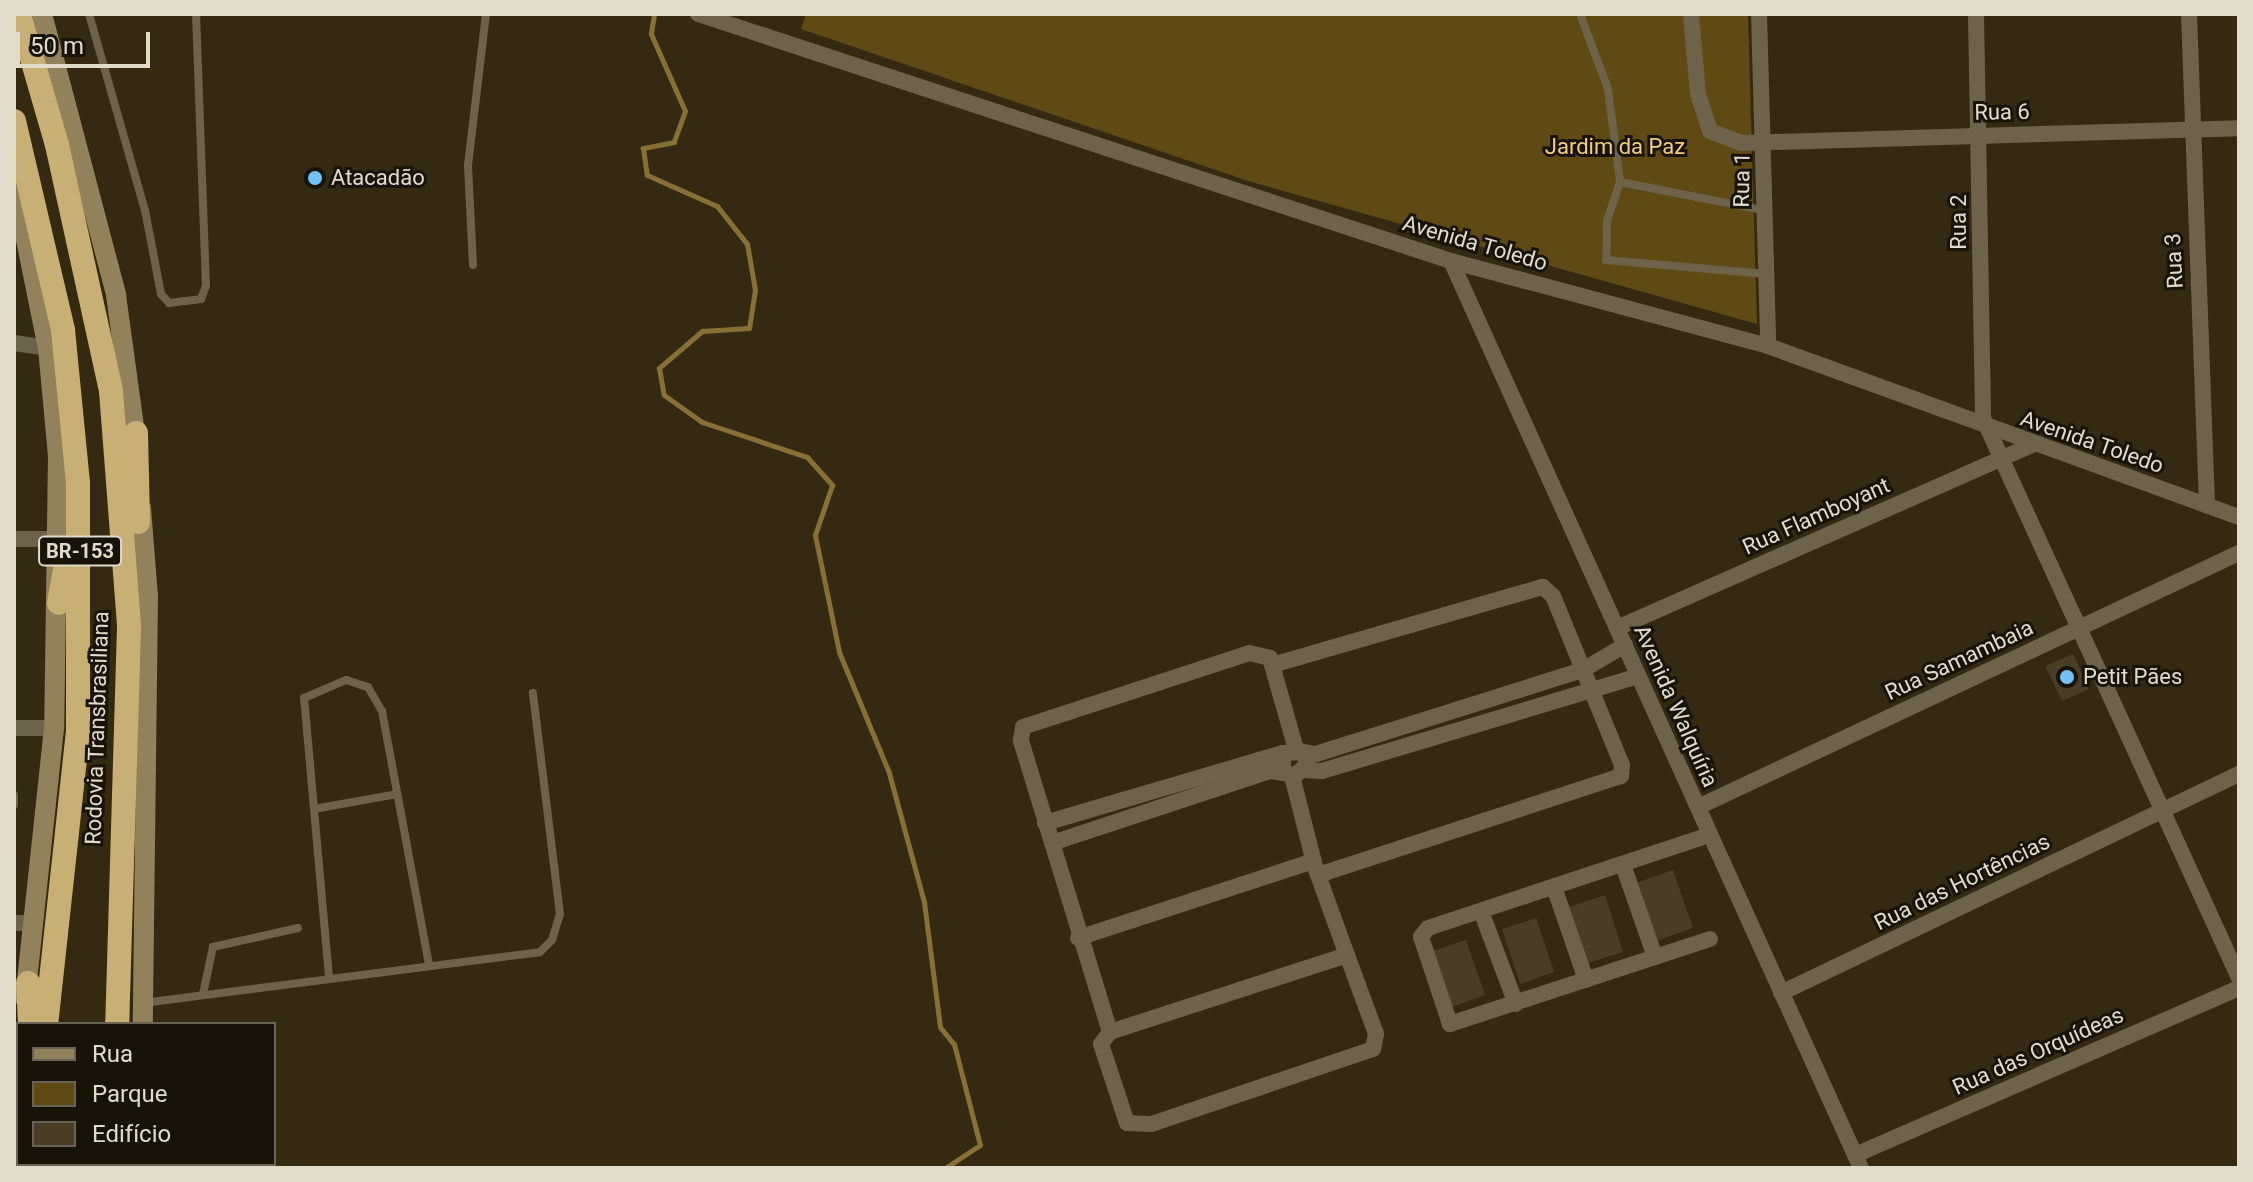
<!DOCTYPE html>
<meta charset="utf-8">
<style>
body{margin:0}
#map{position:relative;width:2253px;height:1182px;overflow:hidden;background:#342a11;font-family:Roboto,sans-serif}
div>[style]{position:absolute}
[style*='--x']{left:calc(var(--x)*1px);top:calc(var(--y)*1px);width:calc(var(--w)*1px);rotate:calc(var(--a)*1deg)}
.green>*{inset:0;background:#5f4a13}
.stream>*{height:5px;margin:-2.5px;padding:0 2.5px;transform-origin:2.5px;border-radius:2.5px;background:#877034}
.building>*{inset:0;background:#493e25}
.lane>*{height:8px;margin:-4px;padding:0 4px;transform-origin:4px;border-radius:4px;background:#6d634b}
.street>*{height:16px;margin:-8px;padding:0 8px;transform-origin:8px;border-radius:8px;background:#6d634b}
.secondary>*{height:20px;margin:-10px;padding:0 10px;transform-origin:10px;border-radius:10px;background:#92825c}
.highway>*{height:24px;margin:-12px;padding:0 12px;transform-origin:12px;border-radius:12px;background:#c8af73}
.dots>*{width:22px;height:22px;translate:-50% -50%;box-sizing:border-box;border:4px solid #181309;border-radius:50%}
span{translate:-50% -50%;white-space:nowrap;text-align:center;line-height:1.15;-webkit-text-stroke:6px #181309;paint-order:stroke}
.shield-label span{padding:2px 6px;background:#181309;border:2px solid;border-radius:6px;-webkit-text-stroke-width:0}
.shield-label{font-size:20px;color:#e1dbcc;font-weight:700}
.street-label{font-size:22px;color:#e1dbcc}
.park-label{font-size:22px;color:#f2cf78}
.poi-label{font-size:22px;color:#e1dbcc}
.left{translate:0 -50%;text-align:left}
.frame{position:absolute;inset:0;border:16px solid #e1dbcc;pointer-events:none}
.legend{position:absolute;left:16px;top:1022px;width:260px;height:144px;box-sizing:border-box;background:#181309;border:2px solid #686357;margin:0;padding:10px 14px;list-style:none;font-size:24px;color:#e1dbcc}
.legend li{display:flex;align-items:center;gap:16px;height:40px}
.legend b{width:40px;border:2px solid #686357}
.scale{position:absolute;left:16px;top:32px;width:134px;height:36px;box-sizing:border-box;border:4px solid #e1dbcc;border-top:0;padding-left:10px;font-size:24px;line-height:28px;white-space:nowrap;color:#e1dbcc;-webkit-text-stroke:6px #181309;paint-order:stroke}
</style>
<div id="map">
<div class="green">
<i style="clip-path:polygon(806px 14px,1748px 14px,1757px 324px,1248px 181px,801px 29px)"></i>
</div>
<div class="stream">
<i style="--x:654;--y:14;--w:20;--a:99"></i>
<i style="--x:651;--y:34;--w:84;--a:66.2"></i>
<i style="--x:685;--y:111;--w:33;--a:110"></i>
<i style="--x:674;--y:142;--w:32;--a:169"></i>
<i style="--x:643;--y:148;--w:27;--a:82"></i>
<i style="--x:647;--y:175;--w:77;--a:23.9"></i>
<i style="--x:717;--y:206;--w:48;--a:51.7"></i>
<i style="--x:747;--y:244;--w:47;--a:80.1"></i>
<i style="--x:755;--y:290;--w:38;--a:99"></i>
<i style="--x:749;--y:328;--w:47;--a:176.3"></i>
<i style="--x:702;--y:331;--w:57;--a:139.3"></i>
<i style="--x:659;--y:368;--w:27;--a:80"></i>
<i style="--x:664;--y:395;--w:47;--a:35.4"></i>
<i style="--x:702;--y:422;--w:111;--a:18.4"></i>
<i style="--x:807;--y:457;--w:38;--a:48"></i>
<i style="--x:832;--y:485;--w:53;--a:108.8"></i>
<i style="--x:815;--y:535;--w:119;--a:78.4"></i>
<i style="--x:839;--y:652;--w:131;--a:67.5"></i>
<i style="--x:889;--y:773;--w:134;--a:74.8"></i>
<i style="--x:924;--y:902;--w:126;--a:82.7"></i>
<i style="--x:940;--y:1027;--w:22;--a:51"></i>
<i style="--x:954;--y:1044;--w:104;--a:75.6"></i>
<i style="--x:980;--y:1145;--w:42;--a:146.7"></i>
</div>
<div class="building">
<i style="clip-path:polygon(2073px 654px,2089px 689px,2062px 701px,2045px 666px)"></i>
<i style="clip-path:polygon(1673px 870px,1693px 928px,1656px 941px,1636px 883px)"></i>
<i style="clip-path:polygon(1605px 895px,1623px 952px,1588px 963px,1569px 907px)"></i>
<i style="clip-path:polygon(1536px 918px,1554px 972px,1520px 984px,1502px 929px)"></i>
<i style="clip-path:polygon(1466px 940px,1485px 995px,1452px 1007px,1433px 951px)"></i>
</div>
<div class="lane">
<i style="--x:89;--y:14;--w:204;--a:74.1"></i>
<i style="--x:145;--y:210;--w:86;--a:79.2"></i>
<i style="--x:161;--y:294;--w:12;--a:48"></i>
<i style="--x:169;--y:303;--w:32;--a:-7"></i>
<i style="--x:201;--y:299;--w:14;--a:-69"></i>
<i style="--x:206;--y:286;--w:272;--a:-92.1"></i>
<i style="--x:1580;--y:14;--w:80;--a:69.5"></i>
<i style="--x:1608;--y:89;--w:94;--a:82.6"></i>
<i style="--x:1620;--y:182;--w:146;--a:11.1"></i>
<i style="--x:1620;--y:182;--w:41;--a:108.4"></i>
<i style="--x:1607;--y:221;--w:39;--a:91"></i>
<i style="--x:1606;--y:260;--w:161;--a:5"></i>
<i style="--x:473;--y:265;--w:100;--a:-92.9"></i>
<i style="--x:468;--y:165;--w:152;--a:-83.2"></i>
<i style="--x:14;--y:795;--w:10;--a:90"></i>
<i style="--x:314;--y:809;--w:84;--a:-10.2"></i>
<i style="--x:329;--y:977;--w:280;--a:-95.1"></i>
<i style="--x:304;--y:698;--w:46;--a:-23.2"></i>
<i style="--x:346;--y:680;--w:23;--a:18"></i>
<i style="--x:368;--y:687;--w:28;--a:60"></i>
<i style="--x:382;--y:711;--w:258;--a:79.5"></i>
<i style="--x:203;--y:994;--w:48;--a:-78"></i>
<i style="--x:213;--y:947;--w:87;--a:-12.6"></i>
<i style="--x:143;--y:1003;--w:400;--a:-7.3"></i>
<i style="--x:540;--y:952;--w:17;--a:-45"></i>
<i style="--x:552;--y:940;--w:27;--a:-73"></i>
<i style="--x:560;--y:914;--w:223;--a:-97"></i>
</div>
<div class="street">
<i style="--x:698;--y:14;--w:792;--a:18.16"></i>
<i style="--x:1451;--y:261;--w:328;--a:15"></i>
<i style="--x:1768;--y:346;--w:501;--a:19.95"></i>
<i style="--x:1691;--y:14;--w:80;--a:85"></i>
<i style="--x:1698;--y:94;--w:39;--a:72"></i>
<i style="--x:1710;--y:131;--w:33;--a:21"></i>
<i style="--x:1741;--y:143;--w:498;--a:-1.7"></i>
<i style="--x:1759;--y:14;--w:332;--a:88.4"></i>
<i style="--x:1976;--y:14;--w:404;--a:89"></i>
<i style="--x:1983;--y:418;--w:616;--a:65.43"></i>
<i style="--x:2189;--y:14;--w:492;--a:87.9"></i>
<i style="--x:1451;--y:261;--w:995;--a:65.68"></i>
<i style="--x:14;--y:343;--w:34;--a:8"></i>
<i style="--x:14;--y:539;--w:44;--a:0"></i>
<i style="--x:1617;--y:628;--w:456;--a:-23.8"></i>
<i style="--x:1272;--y:665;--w:87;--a:74.1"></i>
<i style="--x:14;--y:728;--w:40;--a:0"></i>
<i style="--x:1303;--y:752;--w:13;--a:9"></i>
<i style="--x:1316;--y:754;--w:280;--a:-17.5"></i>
<i style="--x:1583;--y:670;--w:49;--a:-30.8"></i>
<i style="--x:1304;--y:770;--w:18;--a:3"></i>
<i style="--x:1322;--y:771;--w:330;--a:-16.7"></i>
<i style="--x:1292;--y:776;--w:97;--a:75.7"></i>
<i style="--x:1698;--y:807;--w:598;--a:-25.15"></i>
<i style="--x:1045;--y:823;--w:248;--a:-16.4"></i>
<i style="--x:1052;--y:843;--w:230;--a:-18.3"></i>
<i style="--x:1270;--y:771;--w:26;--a:9"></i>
<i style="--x:1296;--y:775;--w:16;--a:-45"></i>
<i style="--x:1307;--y:764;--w:13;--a:-108"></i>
<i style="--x:1303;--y:752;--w:20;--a:177"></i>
<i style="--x:1283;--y:753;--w:18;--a:90"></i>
<i style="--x:1623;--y:865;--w:97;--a:70.8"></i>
<i style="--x:1554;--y:887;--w:98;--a:71"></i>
<i style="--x:1481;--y:911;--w:99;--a:69.4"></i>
<i style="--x:14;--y:923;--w:19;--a:0"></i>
<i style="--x:1078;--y:938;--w:248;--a:-18.1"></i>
<i style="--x:1710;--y:939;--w:274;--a:161.9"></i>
<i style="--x:1450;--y:1024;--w:92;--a:-108.4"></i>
<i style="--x:1421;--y:937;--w:11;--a:-52"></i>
<i style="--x:1428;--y:928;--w:297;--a:-18.3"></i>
<i style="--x:1781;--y:993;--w:508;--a:-25.56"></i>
<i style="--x:1110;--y:1032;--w:305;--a:-107"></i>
<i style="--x:1021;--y:740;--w:13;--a:-81"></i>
<i style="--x:1023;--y:727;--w:238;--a:-18.1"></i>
<i style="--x:1249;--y:653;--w:22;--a:13"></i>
<i style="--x:1270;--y:658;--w:7;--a:74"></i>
<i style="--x:1272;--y:665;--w:282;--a:-16.1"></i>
<i style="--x:1543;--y:587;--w:13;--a:42"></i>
<i style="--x:1553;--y:596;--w:183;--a:67.8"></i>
<i style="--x:1622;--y:765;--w:11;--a:95"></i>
<i style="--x:1621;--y:776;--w:319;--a:161.9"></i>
<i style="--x:1318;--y:875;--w:85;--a:70.1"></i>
<i style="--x:1347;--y:955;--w:84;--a:69.8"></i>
<i style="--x:1376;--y:1034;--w:15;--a:101"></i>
<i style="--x:1373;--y:1049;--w:233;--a:161.3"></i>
<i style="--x:1152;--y:1124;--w:25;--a:-178"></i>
<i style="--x:1127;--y:1123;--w:83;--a:-108.2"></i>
<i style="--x:1101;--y:1044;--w:15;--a:-53"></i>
<i style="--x:1110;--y:1032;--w:249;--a:-18"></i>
<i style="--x:1855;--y:1155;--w:419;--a:-23.5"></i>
</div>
<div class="secondary">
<i style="--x:42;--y:14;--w:291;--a:75.2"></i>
<i style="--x:116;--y:295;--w:155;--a:82.2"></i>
<i style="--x:14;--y:180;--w:171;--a:78.6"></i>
<i style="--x:48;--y:348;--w:108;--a:84.7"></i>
<i style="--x:58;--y:456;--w:272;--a:90.8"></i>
<i style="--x:54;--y:728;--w:272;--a:96.1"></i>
<i style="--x:141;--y:508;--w:88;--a:85.5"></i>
<i style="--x:148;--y:596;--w:428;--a:90.7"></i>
<i style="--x:14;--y:1073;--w:27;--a:-82"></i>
<i style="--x:153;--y:1164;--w:4;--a:76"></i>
</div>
<div class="highway">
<i style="--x:19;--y:14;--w:136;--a:73.8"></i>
<i style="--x:57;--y:145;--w:252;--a:77.6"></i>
<i style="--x:111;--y:391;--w:237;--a:85.6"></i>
<i style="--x:129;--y:627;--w:397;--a:91.7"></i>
<i style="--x:14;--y:121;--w:215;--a:76.8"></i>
<i style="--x:63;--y:330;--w:154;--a:84.4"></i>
<i style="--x:78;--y:483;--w:248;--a:90"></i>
<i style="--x:78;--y:731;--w:295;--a:96.2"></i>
<i style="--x:136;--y:433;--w:89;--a:88.7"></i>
<i style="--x:59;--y:603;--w:56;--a:-79.7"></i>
<i style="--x:28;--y:983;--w:41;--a:87.2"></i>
<i style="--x:124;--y:1164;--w:4;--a:90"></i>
<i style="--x:33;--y:1168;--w:4;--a:-90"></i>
</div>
<div class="dots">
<i style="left:315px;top:178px;background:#70c1f4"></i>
<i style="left:2067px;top:677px;background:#70c1f4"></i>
</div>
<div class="shield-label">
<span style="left:80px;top:551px">BR-153</span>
</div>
<div class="street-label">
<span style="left:2002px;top:112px;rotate:-1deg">Rua 6</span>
<span style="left:1742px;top:180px;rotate:-89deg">Rua 1</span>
<span style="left:1959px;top:222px;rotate:-90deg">Rua 2</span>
<span style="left:1475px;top:243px;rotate:16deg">Avenida Toledo</span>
<span style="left:2174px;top:261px;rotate:-93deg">Rua 3</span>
<span style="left:2092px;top:442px;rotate:19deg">Avenida Toledo</span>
<span style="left:1816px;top:516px;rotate:-24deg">Rua Flamboyant</span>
<span style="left:1959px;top:660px;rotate:-25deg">Rua Samambaia</span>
<span style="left:1676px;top:706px;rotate:66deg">Avenida Walquíria</span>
<span style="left:97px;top:728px;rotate:-88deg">Rodovia Transbrasiliana</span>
<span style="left:1962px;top:882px;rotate:-26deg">Rua das Hortências</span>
<span style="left:2038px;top:1051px;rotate:-24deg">Rua das Orquídeas</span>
</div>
<div class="park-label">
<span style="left:1615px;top:147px">Jardim da Paz</span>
</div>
<div class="poi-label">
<span class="left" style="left:331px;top:178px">Atacadão</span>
<span class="left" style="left:2083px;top:677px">Petit Pães</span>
</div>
<div class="frame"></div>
<ul class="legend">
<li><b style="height:10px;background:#92825c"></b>Rua</li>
<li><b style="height:22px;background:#5f4a13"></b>Parque</li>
<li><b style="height:22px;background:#493e25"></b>Edifício</li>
</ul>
<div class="scale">50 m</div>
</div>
